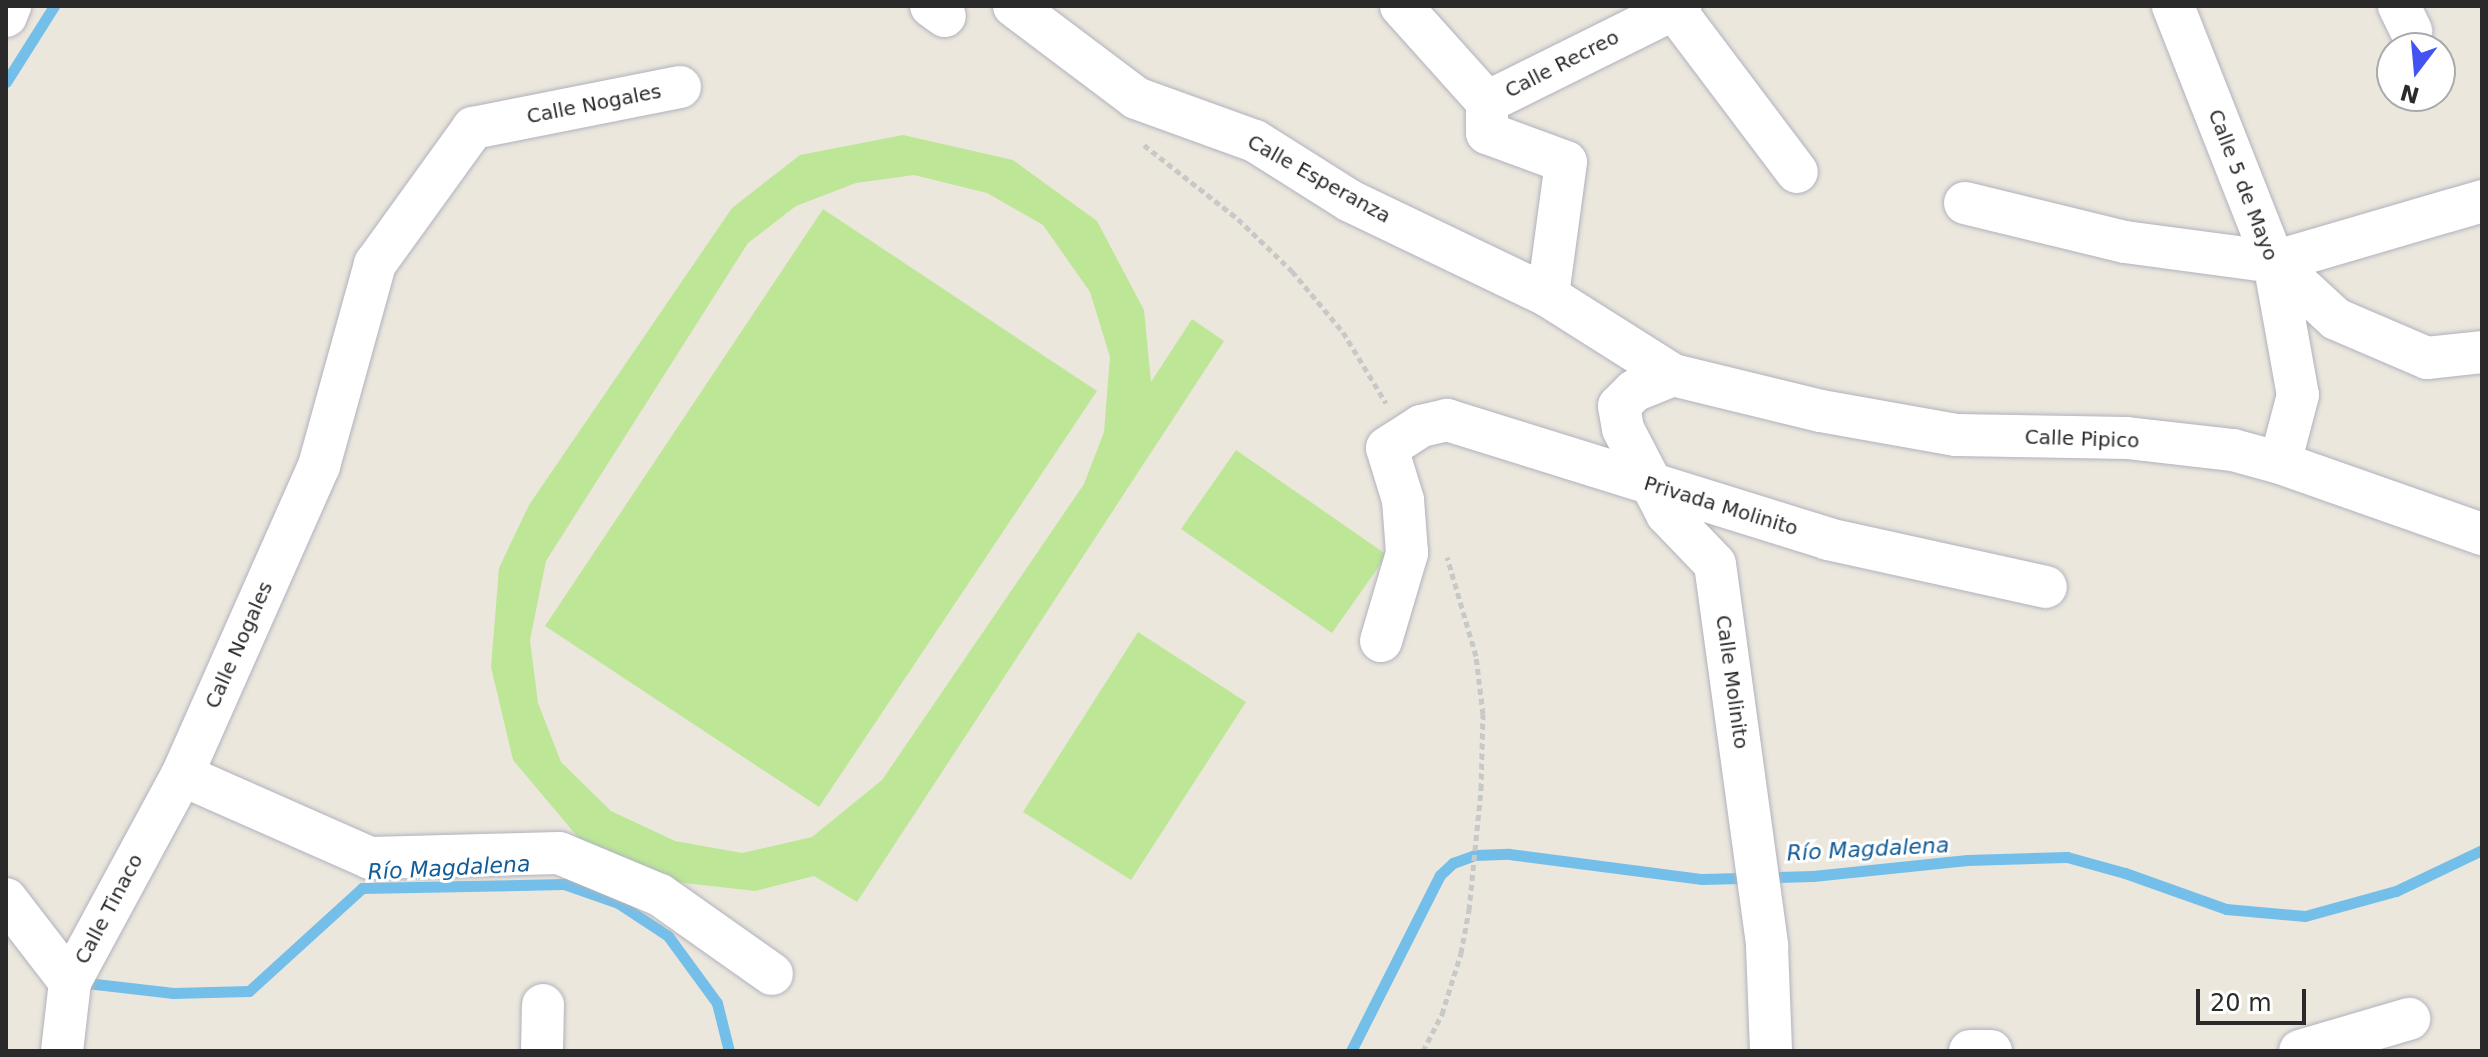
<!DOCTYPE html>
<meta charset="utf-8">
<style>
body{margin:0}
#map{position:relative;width:2488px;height:1057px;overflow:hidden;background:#ece7dd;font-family:"DejaVu Sans",sans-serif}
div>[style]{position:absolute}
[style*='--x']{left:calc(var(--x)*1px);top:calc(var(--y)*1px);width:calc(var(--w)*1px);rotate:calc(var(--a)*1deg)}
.pitch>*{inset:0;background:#bde797}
.stream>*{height:11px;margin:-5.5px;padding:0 5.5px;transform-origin:5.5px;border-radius:5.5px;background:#74bfea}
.path>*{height:5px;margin-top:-2.5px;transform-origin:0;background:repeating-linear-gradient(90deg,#c8c8c8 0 6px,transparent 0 10px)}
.roads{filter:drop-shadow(0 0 2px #b0b2be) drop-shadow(0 0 2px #b0b2be)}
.street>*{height:42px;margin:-21px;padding:0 21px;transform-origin:21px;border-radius:21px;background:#fff}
span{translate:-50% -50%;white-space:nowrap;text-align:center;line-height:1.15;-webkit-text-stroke:6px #fff;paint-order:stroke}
.street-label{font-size:20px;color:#2a2a2a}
.water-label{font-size:22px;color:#125c97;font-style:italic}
.frame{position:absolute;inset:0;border:8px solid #2a2a2a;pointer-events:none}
.north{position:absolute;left:2376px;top:32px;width:80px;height:80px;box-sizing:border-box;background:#fff;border:2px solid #aaa;border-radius:50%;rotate:196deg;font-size:22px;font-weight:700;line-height:32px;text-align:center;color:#2a2a2a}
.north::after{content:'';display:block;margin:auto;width:28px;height:36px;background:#4352f3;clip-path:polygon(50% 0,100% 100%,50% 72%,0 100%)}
.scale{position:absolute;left:2196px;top:989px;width:110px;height:36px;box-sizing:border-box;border:4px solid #2a2a2a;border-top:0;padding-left:10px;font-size:24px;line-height:28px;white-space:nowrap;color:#2a2a2a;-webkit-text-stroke:6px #fff;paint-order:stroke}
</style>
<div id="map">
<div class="pitch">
<i style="clip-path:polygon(evenodd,903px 135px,1013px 160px,1097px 221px,1144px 310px,1151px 382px,1192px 319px,1224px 341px,857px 902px,814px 876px,755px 891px,667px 881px,582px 842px,513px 760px,491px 667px,499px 568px,529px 505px,732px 208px,800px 155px,903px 135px,914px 175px,987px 193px,1043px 225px,1090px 292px,1110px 357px,1104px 432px,1084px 484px,882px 780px,812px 837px,742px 853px,675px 841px,611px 811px,561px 762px,538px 703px,530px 640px,546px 561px,748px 243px,796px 206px,856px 183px,914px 175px)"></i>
<i style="clip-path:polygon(823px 209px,1097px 391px,819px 807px,545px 626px)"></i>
<i style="clip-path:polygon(1236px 450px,1387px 555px,1332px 633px,1181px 529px)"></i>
<i style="clip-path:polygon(1138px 632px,1246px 702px,1131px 880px,1023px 812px)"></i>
</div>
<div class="stream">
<i style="--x:6;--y:82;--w:90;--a:-57.7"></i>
<i style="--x:78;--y:982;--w:96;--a:6.6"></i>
<i style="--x:173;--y:993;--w:76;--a:-1.5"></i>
<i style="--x:249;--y:991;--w:153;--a:-42.3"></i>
<i style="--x:362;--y:888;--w:202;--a:-1.1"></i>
<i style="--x:564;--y:884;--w:57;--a:19.4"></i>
<i style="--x:618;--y:903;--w:60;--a:33.4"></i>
<i style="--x:668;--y:936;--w:83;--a:53.8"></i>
<i style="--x:717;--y:1003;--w:49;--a:76"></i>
<i style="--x:1351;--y:1051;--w:197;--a:-63.2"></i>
<i style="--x:1440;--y:875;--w:18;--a:-43"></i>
<i style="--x:1453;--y:863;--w:23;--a:-20"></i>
<i style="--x:1475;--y:855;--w:34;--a:-2"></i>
<i style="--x:1509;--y:854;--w:195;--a:7.4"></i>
<i style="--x:1702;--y:879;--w:111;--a:-1.5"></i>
<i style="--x:1813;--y:876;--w:155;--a:-5.9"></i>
<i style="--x:1967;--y:860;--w:100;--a:-1.7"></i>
<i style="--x:2067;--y:857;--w:60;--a:15.4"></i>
<i style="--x:2125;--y:873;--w:107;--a:19.6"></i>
<i style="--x:2226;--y:909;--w:79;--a:5.1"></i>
<i style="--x:2305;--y:916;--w:94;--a:-15.4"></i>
<i style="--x:2396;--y:891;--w:95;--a:-25.5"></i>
</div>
<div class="path">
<i style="--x:1144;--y:145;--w:120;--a:38.2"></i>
<i style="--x:1238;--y:219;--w:75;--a:43.9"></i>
<i style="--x:1292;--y:271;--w:80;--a:50.1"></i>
<i style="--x:1343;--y:332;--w:83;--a:58.8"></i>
<i style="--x:1423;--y:1051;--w:42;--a:-62.8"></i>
<i style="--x:1442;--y:1014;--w:64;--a:-72.7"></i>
<i style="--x:1461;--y:953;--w:44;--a:-79.5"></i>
<i style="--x:1469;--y:910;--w:122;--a:-84.3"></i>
<i style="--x:1481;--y:789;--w:75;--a:-88.5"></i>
<i style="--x:1483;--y:714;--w:58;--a:-96.9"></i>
<i style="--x:1476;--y:656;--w:103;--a:-106.3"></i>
</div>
<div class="roads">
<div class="street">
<i style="--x:931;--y:6;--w:17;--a:36"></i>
<i style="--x:1014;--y:6;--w:153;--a:37"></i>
<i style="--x:1136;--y:98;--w:127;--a:19.9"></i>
<i style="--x:1255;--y:141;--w:112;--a:32.3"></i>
<i style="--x:1350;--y:201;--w:220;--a:25.6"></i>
<i style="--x:1548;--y:296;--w:148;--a:32.3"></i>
<i style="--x:1673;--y:375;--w:152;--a:13.7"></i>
<i style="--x:1821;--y:411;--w:137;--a:10.1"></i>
<i style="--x:1956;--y:435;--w:171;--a:1"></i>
<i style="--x:2127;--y:438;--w:107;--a:6.5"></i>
<i style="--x:2233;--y:450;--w:49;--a:15.5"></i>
<i style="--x:2280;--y:463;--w:214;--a:19.4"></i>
<i style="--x:1401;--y:6;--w:129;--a:48.1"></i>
<i style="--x:1487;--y:102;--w:31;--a:90"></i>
<i style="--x:1487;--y:133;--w:84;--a:20.2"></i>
<i style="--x:1566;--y:162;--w:135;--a:97.7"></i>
<i style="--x:2173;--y:6;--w:275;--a:68.5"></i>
<i style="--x:2274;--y:262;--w:135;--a:79.8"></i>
<i style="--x:2298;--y:395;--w:70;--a:104.8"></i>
<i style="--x:2399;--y:6;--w:28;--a:64"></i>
<i style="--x:1674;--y:9;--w:204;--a:53"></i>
<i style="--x:6;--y:16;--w:11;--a:-68"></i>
<i style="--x:1487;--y:102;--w:216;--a:-26.4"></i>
<i style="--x:1965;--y:203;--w:165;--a:13.7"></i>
<i style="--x:2125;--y:242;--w:150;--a:7.6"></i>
<i style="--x:2274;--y:262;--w:217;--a:-16.3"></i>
<i style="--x:2274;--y:262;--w:84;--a:42.6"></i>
<i style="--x:2336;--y:319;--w:99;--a:23.2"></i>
<i style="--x:2427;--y:358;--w:55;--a:-6.2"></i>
<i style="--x:1673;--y:375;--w:42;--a:157.7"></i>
<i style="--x:1634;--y:391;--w:21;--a:135"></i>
<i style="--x:1619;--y:406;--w:23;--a:80"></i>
<i style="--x:1623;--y:429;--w:96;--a:62.6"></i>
<i style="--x:1667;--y:514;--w:69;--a:46.2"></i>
<i style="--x:1715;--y:564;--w:386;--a:82.2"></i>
<i style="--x:1767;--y:946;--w:105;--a:87.8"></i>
<i style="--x:1381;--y:641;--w:92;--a:-73.5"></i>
<i style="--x:1407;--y:553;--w:53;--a:-94.3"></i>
<i style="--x:1403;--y:500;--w:54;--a:-107.1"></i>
<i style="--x:1387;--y:448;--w:40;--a:-32.9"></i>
<i style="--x:1421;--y:426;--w:27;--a:-13"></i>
<i style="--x:1447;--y:420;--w:399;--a:17.3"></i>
<i style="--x:1828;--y:539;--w:223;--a:12.4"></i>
<i style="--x:182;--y:775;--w:206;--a:23.8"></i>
<i style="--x:370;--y:858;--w:189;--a:-1.5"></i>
<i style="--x:559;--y:853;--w:109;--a:22.6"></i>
<i style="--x:660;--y:895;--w:137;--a:35.2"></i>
<i style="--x:6;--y:899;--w:105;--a:52.4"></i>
<i style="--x:62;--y:1051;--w:69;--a:-83.4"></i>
<i style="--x:70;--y:982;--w:235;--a:-61.6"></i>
<i style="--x:182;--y:775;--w:338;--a:-66.1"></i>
<i style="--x:319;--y:466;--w:210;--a:-74.5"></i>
<i style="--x:375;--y:264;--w:168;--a:-54.2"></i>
<i style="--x:473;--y:128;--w:211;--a:-11.2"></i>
<i style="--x:542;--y:1051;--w:46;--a:-88.8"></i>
<i style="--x:1970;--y:1051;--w:21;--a:0"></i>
<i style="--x:2300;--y:1051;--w:114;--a:-16.4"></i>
</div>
</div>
<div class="street-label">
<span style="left:1562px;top:64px;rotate:-27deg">Calle Recreo</span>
<span style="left:594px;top:104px;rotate:-11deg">Calle Nogales</span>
<span style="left:1319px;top:179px;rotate:29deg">Calle Esperanza</span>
<span style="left:2243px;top:185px;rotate:69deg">Calle 5 de Mayo</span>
<span style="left:2082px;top:439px;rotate:2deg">Calle Pipico</span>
<span style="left:1721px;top:506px;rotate:17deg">Privada Molinito</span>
<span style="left:239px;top:645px;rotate:-66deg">Calle Nogales</span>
<span style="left:1732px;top:682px;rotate:82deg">Calle Molinito</span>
<span style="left:109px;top:909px;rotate:-62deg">Calle Tinaco</span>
</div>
<div class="water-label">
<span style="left:1868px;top:849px;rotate:-3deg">Río Magdalena</span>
<span style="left:449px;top:868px;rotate:-3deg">Río Magdalena</span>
</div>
<div class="frame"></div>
<div class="north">N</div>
<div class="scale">20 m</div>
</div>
